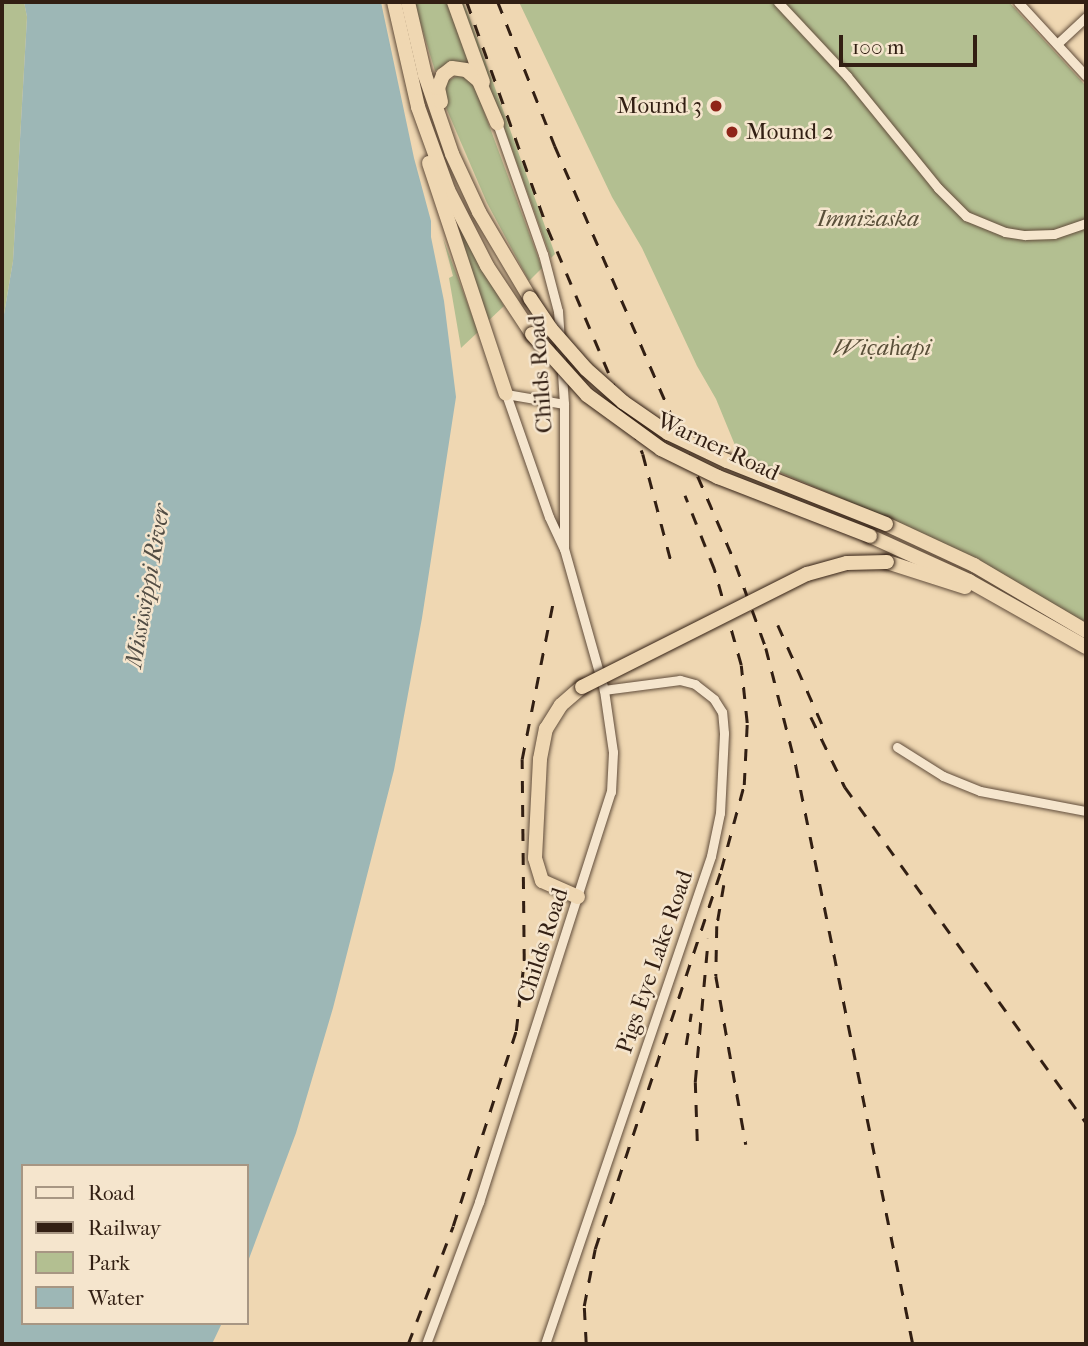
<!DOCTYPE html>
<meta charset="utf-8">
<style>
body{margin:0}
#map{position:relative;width:1088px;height:1346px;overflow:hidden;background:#efd7b2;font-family:"IM FELL French Canon",serif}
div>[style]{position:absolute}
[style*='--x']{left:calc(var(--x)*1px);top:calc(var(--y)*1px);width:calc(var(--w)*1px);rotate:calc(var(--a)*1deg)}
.green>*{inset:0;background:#b3bf91}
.water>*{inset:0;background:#9db7b6}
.roads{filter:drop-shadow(0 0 2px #614d3b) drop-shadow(0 0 2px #614d3b)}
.minor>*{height:9px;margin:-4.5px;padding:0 4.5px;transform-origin:4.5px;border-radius:4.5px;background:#f5e5cd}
.highway>*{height:14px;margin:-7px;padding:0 7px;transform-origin:7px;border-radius:7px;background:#efd7b2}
.rail>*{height:2.5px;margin-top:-1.25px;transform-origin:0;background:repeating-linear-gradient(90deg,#321f13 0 12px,transparent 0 24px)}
.bridges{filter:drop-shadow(0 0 2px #321f13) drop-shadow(0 0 2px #321f13)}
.highway-bridge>*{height:14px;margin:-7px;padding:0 7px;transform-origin:7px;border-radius:7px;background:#efd7b2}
.dots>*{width:19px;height:19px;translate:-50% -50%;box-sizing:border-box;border:4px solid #f5e5cd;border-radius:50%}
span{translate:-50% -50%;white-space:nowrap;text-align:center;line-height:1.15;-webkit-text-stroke:5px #f5e5cd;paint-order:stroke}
.poi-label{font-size:23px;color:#321f13}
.right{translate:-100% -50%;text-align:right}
.left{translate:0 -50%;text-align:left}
.park-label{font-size:23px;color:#594f39;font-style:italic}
.street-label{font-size:23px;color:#321f13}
.water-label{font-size:24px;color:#524d44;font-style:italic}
.frame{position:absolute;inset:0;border:4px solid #321f13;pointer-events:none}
.legend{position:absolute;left:21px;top:1164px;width:228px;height:161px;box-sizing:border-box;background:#f5e5cd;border:2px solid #a79683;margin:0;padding:9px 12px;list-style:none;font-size:21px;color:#321f13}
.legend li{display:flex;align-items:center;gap:14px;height:35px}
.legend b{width:35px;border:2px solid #a79683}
.scale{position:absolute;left:839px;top:35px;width:138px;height:32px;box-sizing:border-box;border:4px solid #321f13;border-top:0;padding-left:9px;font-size:21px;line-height:24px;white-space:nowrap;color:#321f13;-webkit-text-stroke:5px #f5e5cd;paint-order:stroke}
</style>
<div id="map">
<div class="green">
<i style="clip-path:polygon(2px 2px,24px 2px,27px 17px,13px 261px,2px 326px)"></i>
<i style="clip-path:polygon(414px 2px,450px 2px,472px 65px,453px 61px,435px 71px)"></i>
<i style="clip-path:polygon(459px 2px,463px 2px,469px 16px,555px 254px,551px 258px)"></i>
<i style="clip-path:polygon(519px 2px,1009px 2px,1086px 86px,1086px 624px,886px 517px,739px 455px,716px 399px,697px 366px,642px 248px,612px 197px)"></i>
<i style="clip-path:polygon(460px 74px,473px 82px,542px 268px,529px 281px,487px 203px,447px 110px,443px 95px,444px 83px)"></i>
<i style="clip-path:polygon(455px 221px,504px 306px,486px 323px)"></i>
<i style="clip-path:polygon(443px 238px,478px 332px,461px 348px,449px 278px,453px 276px)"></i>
</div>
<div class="water">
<i style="clip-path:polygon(24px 2px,381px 2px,414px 158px,431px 221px,431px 237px,444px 301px,456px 397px,422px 618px,394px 770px,333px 1008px,296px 1133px,247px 1264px,247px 1166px,23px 1166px,23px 1323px,222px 1323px,212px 1344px,2px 1344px,2px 326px,13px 261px,27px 17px)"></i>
</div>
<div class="roads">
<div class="minor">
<i style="--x:778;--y:2;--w:101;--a:47"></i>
<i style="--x:847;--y:76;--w:144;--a:50.9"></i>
<i style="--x:938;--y:188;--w:40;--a:45"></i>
<i style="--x:966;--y:216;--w:42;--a:22.3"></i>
<i style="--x:1005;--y:232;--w:20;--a:9"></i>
<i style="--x:1025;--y:235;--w:29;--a:-2"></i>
<i style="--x:1054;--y:234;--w:34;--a:-19"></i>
<i style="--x:1018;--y:2;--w:100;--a:47.4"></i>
<i style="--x:1057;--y:44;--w:40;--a:-43"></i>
<i style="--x:497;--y:123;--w:139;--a:70.7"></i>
<i style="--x:543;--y:254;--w:59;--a:75.3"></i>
<i style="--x:558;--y:311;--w:93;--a:86.3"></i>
<i style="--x:564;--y:404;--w:143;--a:90"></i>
<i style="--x:897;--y:747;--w:54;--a:32.2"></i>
<i style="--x:943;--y:776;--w:40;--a:22"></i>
<i style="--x:980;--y:791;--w:108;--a:10.7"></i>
<i style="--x:426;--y:1344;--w:152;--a:-69.5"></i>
<i style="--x:479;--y:1202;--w:431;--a:-72.2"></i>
<i style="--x:611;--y:792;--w:40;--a:-87.1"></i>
<i style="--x:613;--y:752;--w:63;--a:-98.3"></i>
<i style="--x:604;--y:690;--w:147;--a:-105.8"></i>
<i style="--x:564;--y:549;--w:35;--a:-115"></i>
<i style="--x:549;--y:517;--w:130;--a:-109.3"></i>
<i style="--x:506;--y:394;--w:59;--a:9.8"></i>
<i style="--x:545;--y:1344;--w:515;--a:-71.21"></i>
<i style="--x:711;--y:856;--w:44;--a:-78.2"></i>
<i style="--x:720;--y:813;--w:80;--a:-87.1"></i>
<i style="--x:724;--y:733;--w:21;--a:-95"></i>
<i style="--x:722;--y:712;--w:15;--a:-122"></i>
<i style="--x:714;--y:699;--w:24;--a:-142"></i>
<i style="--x:695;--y:684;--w:16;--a:-165"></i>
<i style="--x:680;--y:680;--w:77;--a:172.5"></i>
</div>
<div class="highway">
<i style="--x:394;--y:2;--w:108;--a:77.1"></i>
<i style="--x:418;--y:107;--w:88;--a:70.1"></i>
<i style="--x:448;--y:190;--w:85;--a:62.8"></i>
<i style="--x:487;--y:266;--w:82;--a:56.5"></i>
<i style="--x:408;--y:2;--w:75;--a:76.9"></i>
<i style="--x:425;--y:75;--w:83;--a:71.1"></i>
<i style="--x:452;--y:154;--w:64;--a:65"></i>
<i style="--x:479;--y:212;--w:100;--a:59.3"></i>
<i style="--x:454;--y:2;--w:85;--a:70.1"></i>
<i style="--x:441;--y:102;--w:14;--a:-102"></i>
<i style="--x:438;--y:88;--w:14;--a:-69"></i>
<i style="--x:443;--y:75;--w:11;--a:-38"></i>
<i style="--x:452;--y:68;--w:14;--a:8"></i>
<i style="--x:466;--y:70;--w:17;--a:40"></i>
<i style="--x:479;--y:81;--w:46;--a:66.8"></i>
<i style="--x:429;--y:163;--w:243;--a:71.6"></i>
<i style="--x:886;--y:524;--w:97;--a:25"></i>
<i style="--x:974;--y:565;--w:130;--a:30.5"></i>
<i style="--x:870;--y:536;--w:109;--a:24.4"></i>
<i style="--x:969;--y:581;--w:134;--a:29.4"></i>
<i style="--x:887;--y:562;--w:82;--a:17.8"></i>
<i style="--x:578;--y:897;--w:39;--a:-156"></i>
<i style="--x:542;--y:881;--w:24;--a:-107"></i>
<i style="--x:535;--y:858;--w:99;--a:-87.1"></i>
<i style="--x:540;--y:759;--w:31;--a:-79"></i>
<i style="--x:546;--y:729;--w:28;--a:-58"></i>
<i style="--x:561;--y:705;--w:28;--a:-41"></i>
</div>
</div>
<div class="rail">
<i style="--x:467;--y:2;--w:241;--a:70.4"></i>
<i style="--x:548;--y:229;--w:244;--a:67.1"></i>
<i style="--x:643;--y:454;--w:111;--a:75.3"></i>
<i style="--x:498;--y:2;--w:155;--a:68.4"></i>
<i style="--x:555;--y:146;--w:456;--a:66.6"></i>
<i style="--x:736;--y:565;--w:88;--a:70.1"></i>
<i style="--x:766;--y:648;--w:122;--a:75.7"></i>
<i style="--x:796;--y:766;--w:590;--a:78.56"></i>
<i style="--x:778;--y:625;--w:108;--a:66"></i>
<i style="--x:811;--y:717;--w:78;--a:64.1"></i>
<i style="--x:845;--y:787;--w:413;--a:54.3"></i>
<i style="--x:724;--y:885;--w:42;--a:99.7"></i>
<i style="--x:717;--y:926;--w:50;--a:91.1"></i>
<i style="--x:716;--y:976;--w:171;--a:79.9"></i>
<i style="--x:686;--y:1045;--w:32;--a:-81"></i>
<i style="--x:697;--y:1141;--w:59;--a:-91.9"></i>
<i style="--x:695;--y:1082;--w:144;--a:-84.8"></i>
<i style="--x:408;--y:1344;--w:126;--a:-69.1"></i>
<i style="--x:453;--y:1226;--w:205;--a:-72.1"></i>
<i style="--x:516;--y:1031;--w:70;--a:-83.5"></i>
<i style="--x:524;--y:961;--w:202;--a:-90.6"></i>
<i style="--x:522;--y:759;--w:159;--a:-78.8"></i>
<i style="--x:586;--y:1344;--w:38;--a:-93"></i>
<i style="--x:584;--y:1306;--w:58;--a:-79.1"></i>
<i style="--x:595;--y:1249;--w:399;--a:-71.6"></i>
<i style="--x:721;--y:870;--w:88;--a:-74.9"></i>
<i style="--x:744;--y:785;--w:62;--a:-87.2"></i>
<i style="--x:747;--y:723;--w:58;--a:-95.9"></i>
<i style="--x:741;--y:665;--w:100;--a:-105.7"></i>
<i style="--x:714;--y:569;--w:79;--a:-111.7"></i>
</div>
<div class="bridges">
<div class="highway-bridge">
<i style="--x:530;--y:298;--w:37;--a:56"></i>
<i style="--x:551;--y:329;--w:53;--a:48.8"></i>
<i style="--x:586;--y:369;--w:50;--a:41.7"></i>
<i style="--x:623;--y:402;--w:55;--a:34.6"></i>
<i style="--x:668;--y:433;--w:65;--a:25.4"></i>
<i style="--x:727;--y:461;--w:171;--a:21.6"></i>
<i style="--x:532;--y:334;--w:82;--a:48"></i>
<i style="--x:587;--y:395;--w:92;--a:36.1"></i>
<i style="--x:661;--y:449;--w:64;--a:26.2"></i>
<i style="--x:718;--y:477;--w:163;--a:21.2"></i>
<i style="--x:582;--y:687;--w:252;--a:-26.7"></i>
<i style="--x:807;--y:574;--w:41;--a:-15.4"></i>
<i style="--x:847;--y:563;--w:40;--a:-1.4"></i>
</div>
</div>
<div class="dots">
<i style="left:716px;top:106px;background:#8f2418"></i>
<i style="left:732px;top:132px;background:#8f2418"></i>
</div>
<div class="poi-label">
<span class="right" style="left:702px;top:106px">Mound 3</span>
<span class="left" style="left:746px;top:132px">Mound 2</span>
</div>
<div class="park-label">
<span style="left:868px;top:219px">Imniżaska</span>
<span style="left:882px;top:348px">Wic̣aḣapi</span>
</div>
<div class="street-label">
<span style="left:541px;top:374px;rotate:-94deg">Childs Road</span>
<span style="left:718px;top:447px;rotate:25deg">Warner Road</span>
<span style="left:543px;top:945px;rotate:-72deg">Childs Road</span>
<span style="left:655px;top:962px;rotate:-71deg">Pigs Eye Lake Road</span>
</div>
<div class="water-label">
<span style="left:148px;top:586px;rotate:-80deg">Mississippi River</span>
</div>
<div class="frame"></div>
<ul class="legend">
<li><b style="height:9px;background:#f5e5cd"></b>Road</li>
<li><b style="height:9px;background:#321f13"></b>Railway</li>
<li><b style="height:19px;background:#b3bf91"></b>Park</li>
<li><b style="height:19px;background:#9db7b6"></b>Water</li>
</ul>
<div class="scale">100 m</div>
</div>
